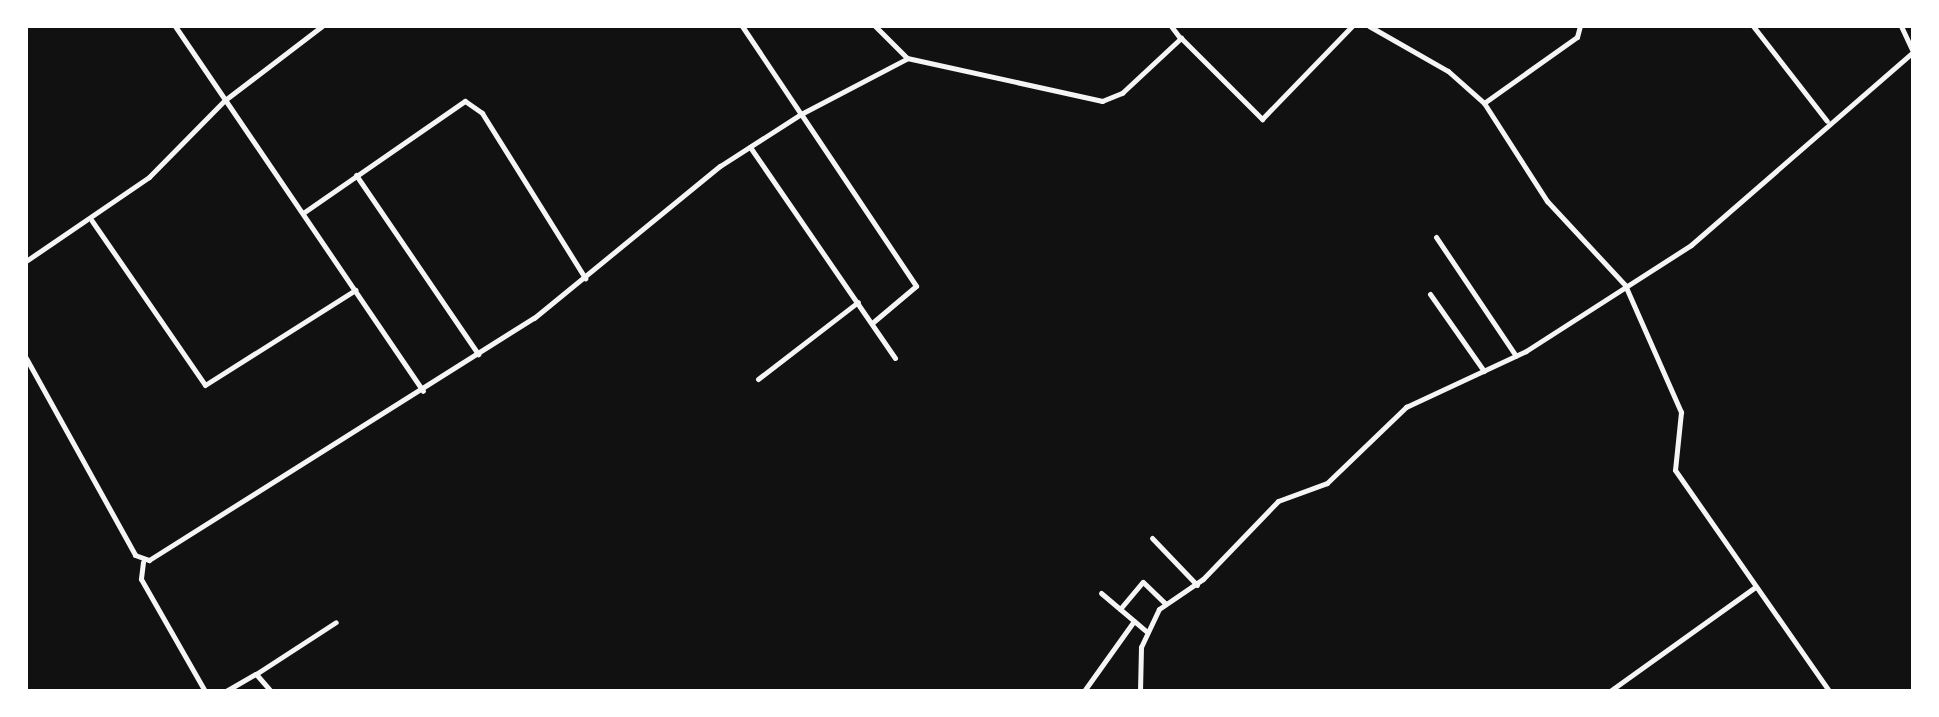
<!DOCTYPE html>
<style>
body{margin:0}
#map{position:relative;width:1939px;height:717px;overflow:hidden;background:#111;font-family:"PT Sans Narrow",sans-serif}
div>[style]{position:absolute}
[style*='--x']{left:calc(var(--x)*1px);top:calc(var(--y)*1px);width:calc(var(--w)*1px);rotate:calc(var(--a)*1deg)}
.minor>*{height:5px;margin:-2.5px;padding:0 2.5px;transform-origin:2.5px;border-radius:2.5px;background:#f5f5f5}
span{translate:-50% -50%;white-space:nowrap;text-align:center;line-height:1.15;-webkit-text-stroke:7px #fff;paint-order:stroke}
.frame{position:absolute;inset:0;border:28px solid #fff;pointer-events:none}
</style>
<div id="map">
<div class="minor">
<i style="--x:175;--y:26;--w:441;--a:55.8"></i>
<i style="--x:742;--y:26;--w:106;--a:56.2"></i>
<i style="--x:801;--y:114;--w:119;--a:-27.6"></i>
<i style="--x:875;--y:26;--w:45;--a:45"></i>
<i style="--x:907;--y:58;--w:200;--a:12.4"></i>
<i style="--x:1102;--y:101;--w:22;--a:-22"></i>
<i style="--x:1122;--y:93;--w:81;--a:-43"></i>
<i style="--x:1181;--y:38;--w:115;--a:45"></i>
<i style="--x:1262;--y:119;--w:129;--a:-45.9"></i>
<i style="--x:1171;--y:26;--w:15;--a:53"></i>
<i style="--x:1369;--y:26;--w:91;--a:29.7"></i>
<i style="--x:1448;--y:71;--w:48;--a:41.6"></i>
<i style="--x:1484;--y:103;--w:117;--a:57.3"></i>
<i style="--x:1547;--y:201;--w:115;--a:47.1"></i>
<i style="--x:1625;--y:285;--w:139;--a:66.2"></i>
<i style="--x:1681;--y:412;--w:58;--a:95.9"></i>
<i style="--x:1675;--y:470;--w:269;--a:55.1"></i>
<i style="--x:1753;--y:26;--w:120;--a:52.1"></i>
<i style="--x:1901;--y:26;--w:29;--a:65"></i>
<i style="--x:1484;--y:103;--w:114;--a:-35.4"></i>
<i style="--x:1577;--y:37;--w:11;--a:-75"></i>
<i style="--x:750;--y:147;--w:256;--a:55.5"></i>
<i style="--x:356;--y:175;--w:217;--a:55.7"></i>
<i style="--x:303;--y:213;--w:197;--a:-34.7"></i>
<i style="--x:465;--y:101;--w:21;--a:35"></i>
<i style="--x:482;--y:113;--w:195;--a:58"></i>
<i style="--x:92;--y:221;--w:199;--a:55.4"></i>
<i style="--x:205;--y:385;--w:178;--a:-32.3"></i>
<i style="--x:1436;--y:237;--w:143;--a:56.1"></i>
<i style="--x:26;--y:261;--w:149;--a:-34.3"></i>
<i style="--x:149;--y:177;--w:108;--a:-45.4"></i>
<i style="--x:225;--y:100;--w:122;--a:-37.3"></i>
<i style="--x:1430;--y:294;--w:94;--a:55"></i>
<i style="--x:26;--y:358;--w:225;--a:61"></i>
<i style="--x:135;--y:555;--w:15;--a:20"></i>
<i style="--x:149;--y:560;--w:455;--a:-32.2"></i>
<i style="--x:534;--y:318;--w:240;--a:-39.3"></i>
<i style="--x:720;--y:166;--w:96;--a:-32.7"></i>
<i style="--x:801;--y:114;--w:207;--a:56.2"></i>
<i style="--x:916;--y:286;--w:57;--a:139.9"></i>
<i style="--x:758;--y:379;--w:126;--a:-37.6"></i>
<i style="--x:1152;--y:538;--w:65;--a:46.2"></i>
<i style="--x:143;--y:562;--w:17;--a:97"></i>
<i style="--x:141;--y:579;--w:129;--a:60.3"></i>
<i style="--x:1101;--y:593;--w:59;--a:40.2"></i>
<i style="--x:1120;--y:609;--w:35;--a:-50"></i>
<i style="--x:1143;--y:582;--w:30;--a:44"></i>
<i style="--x:256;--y:674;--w:95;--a:-33"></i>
<i style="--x:226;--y:691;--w:34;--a:-30"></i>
<i style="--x:256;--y:674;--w:23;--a:49"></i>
<i style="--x:1084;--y:691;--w:86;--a:-54.5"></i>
<i style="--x:1140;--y:691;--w:44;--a:-88.7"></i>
<i style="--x:1141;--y:647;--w:42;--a:-64.7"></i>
<i style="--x:1159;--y:609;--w:53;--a:-34.3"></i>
<i style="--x:1203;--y:579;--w:108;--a:-46.1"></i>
<i style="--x:1278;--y:501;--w:52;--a:-20.2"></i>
<i style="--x:1327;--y:483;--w:110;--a:-43.9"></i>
<i style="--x:1406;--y:407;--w:132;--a:-25"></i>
<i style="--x:1526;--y:351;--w:196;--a:-32.7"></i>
<i style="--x:1691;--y:245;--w:294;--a:-41"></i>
<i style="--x:1610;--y:691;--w:178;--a:-35.6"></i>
</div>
<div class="frame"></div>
</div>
